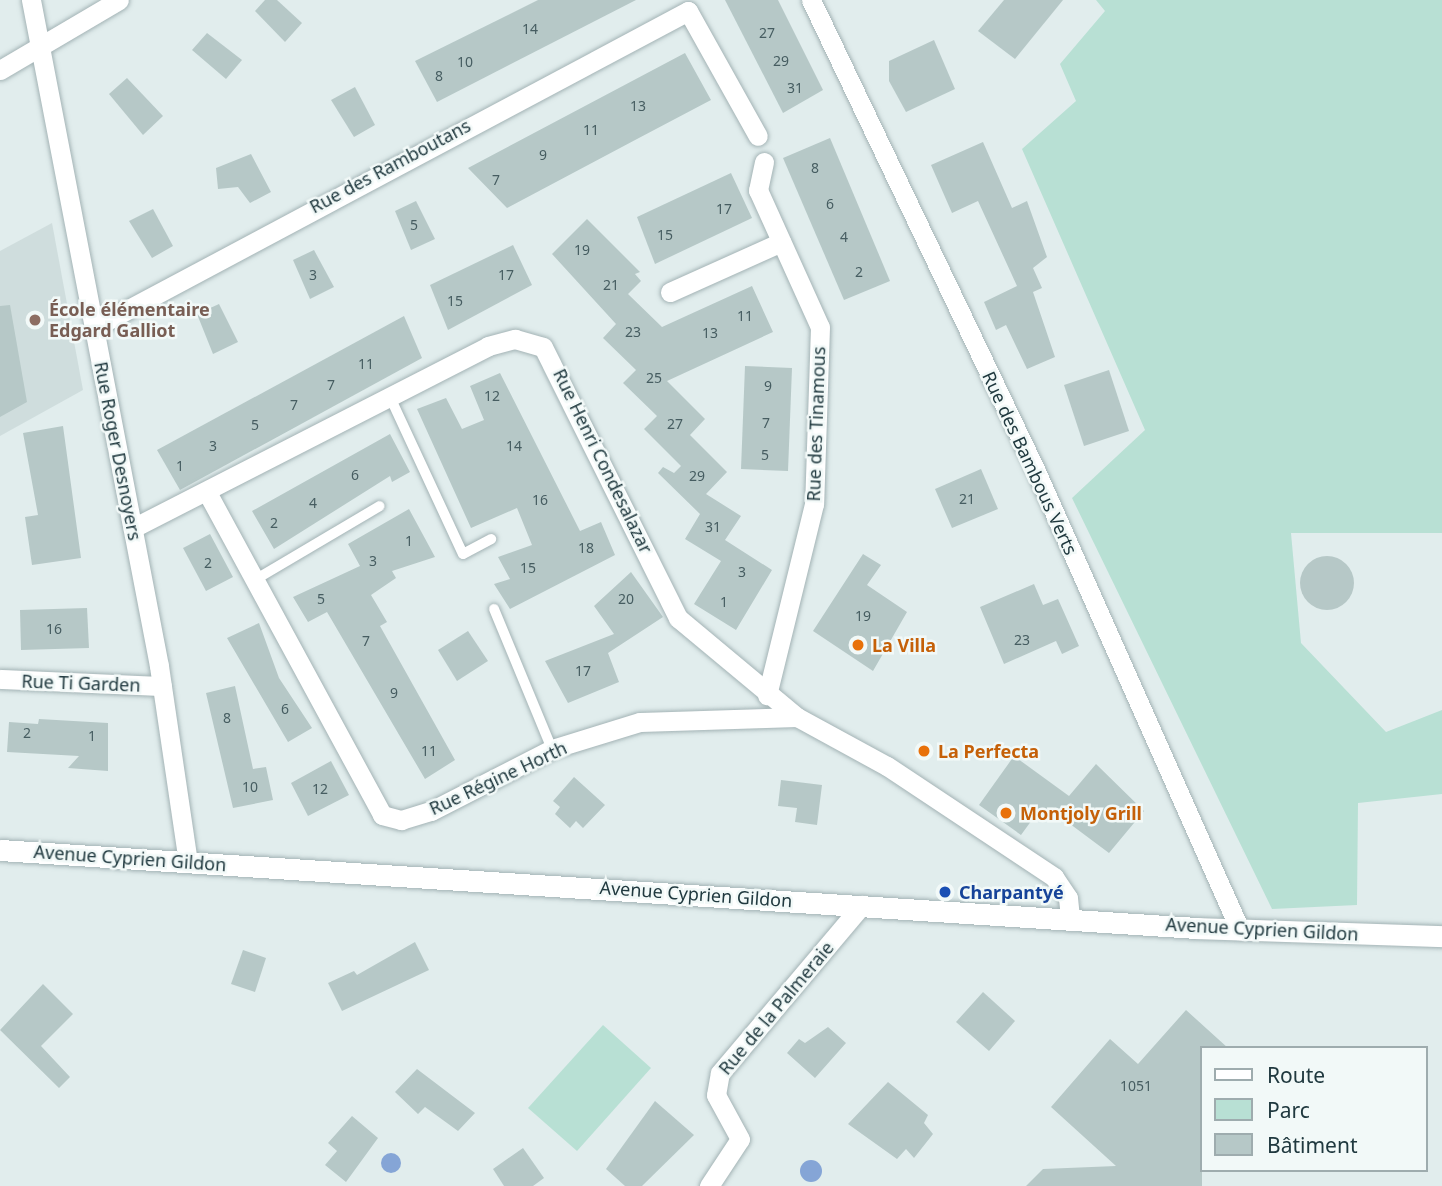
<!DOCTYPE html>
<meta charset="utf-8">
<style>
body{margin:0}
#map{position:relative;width:1442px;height:1186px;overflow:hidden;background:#e1eded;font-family:"Noto Sans",sans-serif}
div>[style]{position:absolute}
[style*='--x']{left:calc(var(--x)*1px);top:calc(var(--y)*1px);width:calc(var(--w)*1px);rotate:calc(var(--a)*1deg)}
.built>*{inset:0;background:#cfdddd}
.green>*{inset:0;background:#b8e0d4}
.water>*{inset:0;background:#85a5d6}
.round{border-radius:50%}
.building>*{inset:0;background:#b6c8c7}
.roads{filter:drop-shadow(0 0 2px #a3b3b5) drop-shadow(0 0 2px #a3b3b5)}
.lane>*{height:10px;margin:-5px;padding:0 5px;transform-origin:5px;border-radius:5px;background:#fff}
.street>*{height:19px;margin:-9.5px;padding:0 9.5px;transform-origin:9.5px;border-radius:9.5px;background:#fff}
.secondary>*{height:21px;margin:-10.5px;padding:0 10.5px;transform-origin:10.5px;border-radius:10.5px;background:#fff}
.dots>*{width:19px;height:19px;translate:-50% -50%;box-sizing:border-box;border:4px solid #f2f9f8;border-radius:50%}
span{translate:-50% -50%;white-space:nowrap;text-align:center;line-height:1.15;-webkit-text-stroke:5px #f2f9f8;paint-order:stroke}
.number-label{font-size:14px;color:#465d61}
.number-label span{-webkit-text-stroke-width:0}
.street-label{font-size:18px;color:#20393f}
.education-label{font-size:18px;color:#785e54;font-weight:700}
.left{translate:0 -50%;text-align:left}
.food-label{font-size:18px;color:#c56008;font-weight:700}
.transit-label{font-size:18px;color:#164399;font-weight:700}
.legend{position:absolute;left:1200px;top:1046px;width:228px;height:126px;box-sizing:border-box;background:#f2f9f8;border:2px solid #9eacae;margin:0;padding:9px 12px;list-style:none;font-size:21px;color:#20393f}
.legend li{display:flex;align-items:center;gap:14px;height:35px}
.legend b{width:35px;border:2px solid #9eacae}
</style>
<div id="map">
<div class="built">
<i style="clip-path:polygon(52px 223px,83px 390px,0 436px,0 251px)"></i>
</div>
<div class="green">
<i style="clip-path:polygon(1096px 0,1442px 0,1442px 533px,1291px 533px,1301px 643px,1386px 732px,1442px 710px,1442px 794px,1358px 803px,1357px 905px,1272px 909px,1072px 498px,1145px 430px,1022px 149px,1076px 101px,1060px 64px,1105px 11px)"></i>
<i style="clip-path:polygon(603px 1025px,651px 1068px,577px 1151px,528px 1108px)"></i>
</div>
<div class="water">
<i class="round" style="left:381px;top:1153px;width:20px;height:20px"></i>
<i class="round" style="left:800px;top:1160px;width:22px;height:22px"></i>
</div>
<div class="building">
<i style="clip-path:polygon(265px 0,277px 0,302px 23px,285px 42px,255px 11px)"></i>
<i style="clip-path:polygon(538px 0,636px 0,437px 102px,415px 61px)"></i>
<i style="clip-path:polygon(725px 0,778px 0,823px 90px,783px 113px)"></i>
<i style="clip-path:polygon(1004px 0,1063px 0,1015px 59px,978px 31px)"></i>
<i style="clip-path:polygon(207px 33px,242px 60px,226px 79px,192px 50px)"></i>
<i style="clip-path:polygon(934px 40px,955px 89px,906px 112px,889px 81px,889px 61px)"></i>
<i style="clip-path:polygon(685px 53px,711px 100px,637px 139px,507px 208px,468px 168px)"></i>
<i style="clip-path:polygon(127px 78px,163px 116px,143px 135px,109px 94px)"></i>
<i style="clip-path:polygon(355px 87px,375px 125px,354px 137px,331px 100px)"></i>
<i style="clip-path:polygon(830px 138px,890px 281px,844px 300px,783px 158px)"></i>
<i style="clip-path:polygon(983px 142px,1012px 208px,1027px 201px,1047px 257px,1033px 268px,1042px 288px,1033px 292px,1055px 357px,1027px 369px,1006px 325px,996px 330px,984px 302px,1017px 286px,978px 201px,952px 213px,931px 165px)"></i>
<i style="clip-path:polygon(251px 154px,271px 192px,250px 203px,238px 187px,218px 189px,216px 168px)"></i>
<i style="clip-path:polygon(731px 173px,752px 218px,655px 264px,637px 217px)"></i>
<i style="clip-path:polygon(416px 201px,435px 239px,411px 250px,395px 211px)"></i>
<i style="clip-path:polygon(153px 209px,173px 246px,152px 258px,129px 221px)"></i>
<i style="clip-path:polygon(587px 219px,640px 272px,635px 274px,641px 281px,628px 294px,662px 327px,752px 286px,773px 332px,667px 381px,705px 419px,690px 435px,727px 472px,706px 494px,741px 516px,725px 540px,772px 570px,736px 630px,694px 604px,721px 561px,685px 539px,700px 514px,658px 473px,663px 467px,674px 473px,681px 466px,644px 429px,657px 416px,623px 383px,636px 370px,603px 338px,616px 324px,552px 254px)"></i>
<i style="clip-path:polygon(513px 245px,532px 285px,448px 330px,430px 285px)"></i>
<i style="clip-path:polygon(314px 250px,334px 287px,310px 299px,293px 260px)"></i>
<i style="clip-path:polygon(219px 304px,238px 342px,213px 354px,197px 314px)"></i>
<i style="clip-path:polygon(10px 305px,27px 402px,0 417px,0 306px)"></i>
<i style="clip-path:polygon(404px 316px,422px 358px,180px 490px,157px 450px)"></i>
<i style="clip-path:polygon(745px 366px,792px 368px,788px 471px,741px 469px)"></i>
<i style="clip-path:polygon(1109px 370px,1129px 431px,1084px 446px,1064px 385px)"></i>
<i style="clip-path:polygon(500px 373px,580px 531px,601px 522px,615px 555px,510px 609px,494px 584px,510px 579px,498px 557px,532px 545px,517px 508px,471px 528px,417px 409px,446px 398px,462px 429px,484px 420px,470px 386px)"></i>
<i style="clip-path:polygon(63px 426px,81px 558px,32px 565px,25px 517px,38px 515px,23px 433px)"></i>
<i style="clip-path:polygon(390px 434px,410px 472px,392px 482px,390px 476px,274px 549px,252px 511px)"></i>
<i style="clip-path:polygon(981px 469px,998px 509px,952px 528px,935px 489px)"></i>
<i style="clip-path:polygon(409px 509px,435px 557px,392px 571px,396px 578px,371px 595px,387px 622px,380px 626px,455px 760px,425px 779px,327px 612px,308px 622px,293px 597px,360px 566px,348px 544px)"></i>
<i style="clip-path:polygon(210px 534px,233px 577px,206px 591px,183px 548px)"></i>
<i style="clip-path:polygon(863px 554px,881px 565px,867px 585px,907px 612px,873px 671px,813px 631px)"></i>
<i class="round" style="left:1300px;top:556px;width:54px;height:54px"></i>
<i style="clip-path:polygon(631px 572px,663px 617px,608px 653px,619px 682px,568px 703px,545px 661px,614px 634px,594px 606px)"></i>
<i style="clip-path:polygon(1034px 584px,1043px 605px,1058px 599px,1079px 646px,1062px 654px,1056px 641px,1004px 664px,980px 607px)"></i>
<i style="clip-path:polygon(87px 608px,89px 648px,21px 650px,20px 610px)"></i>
<i style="clip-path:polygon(259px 623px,279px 678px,312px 728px,288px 742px,227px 638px)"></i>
<i style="clip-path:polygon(468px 631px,488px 661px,457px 681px,438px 650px)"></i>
<i style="clip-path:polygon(235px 686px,253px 769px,266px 767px,273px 800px,233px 808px,206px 693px)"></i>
<i style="clip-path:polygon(39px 719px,108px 723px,108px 771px,68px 768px,79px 756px,7px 752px,9px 722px,38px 724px)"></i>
<i style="clip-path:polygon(1014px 756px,1069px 796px,1096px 764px,1144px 811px,1109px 853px,1050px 809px,1044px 818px,1037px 813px,1021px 835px,979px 805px)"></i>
<i style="clip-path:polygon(331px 761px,349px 795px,308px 816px,291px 783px)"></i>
<i style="clip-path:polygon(574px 777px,605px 805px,583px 828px,576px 821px,570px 828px,555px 814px,560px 807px,553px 801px)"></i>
<i style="clip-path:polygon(781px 780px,822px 785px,817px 825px,795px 822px,797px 808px,778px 806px)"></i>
<i style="clip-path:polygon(415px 942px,429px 970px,342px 1011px,328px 983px,354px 971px,357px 975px)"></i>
<i style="clip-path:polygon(243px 950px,266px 958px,255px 992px,231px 984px)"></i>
<i style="clip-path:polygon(43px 984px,73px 1014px,41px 1046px,70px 1077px,59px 1088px,0 1030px)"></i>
<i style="clip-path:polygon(983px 992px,1015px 1021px,989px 1051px,956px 1022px)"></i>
<i style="clip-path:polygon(1186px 1010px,1228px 1048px,1202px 1048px,1202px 1186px,1026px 1186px,1043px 1169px,1116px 1166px,1051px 1107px,1110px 1039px,1138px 1064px)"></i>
<i style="clip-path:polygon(828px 1027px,846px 1043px,815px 1078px,787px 1053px,799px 1039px,805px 1043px)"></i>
<i style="clip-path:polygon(417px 1069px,475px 1113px,458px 1131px,425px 1107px,418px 1114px,395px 1092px)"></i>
<i style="clip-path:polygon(888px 1082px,928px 1115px,924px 1123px,933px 1134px,914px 1158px,906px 1149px,897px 1159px,848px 1124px)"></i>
<i style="clip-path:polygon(655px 1101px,694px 1135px,642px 1186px,625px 1186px,606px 1169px)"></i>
<i style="clip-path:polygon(352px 1116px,378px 1138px,346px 1182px,325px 1165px,337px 1151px,328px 1143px)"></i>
<i style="clip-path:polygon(523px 1148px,544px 1178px,533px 1186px,504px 1186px,493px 1169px)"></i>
</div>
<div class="roads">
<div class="lane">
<i style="--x:390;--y:397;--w:173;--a:65.1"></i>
<i style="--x:463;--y:554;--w:32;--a:-28"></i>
<i style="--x:253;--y:581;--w:147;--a:-30.6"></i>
<i style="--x:494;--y:609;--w:152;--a:67.5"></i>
</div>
<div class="street">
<i style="--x:31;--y:0;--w:678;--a:79.12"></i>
<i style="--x:159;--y:666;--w:198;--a:81.6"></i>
<i style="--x:811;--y:0;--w:520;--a:64.47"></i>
<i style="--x:1035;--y:469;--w:505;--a:66.03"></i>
<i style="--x:0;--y:70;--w:138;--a:-30.5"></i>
<i style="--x:764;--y:162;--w:29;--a:102"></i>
<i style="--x:758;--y:190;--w:150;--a:65.7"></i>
<i style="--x:820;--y:327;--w:177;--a:91.9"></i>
<i style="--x:814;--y:504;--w:197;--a:103.8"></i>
<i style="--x:670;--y:292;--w:122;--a:-24.2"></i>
<i style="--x:95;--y:327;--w:672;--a:-28.05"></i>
<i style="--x:688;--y:11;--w:143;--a:60.8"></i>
<i style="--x:208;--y:494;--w:365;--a:61.5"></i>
<i style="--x:382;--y:815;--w:20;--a:15"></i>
<i style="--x:401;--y:820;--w:31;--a:-17"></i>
<i style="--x:431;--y:811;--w:136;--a:-27.1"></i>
<i style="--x:552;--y:749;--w:92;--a:-17.1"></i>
<i style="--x:640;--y:722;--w:157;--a:-1.8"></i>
<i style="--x:797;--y:717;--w:102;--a:28.6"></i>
<i style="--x:887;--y:766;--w:201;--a:33.6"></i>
<i style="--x:1054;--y:877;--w:25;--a:56"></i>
<i style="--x:1068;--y:898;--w:19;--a:84"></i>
<i style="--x:133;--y:528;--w:399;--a:-27.1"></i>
<i style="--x:488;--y:346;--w:28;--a:-15"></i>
<i style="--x:515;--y:339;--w:29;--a:16"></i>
<i style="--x:543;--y:347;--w:303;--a:63.5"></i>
<i style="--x:678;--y:618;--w:155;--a:39.8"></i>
<i style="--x:0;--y:679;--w:162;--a:2.5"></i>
<i style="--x:709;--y:1186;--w:56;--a:-56.6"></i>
<i style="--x:740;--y:1139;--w:50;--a:-118.6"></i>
<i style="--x:716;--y:1095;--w:22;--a:-80"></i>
<i style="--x:720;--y:1073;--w:220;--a:-49.8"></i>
</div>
<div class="secondary">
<i style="--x:0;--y:850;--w:1200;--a:3.73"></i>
<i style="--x:1197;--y:928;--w:245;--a:1.9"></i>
</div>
</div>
<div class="dots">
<i style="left:35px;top:320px;background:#8d6e63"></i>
<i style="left:858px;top:645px;background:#e8710a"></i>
<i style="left:924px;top:751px;background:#e8710a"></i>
<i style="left:1006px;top:813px;background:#e8710a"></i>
<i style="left:945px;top:892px;background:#1a4fb4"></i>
</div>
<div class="number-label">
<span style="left:530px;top:29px">14</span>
<span style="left:767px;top:33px">27</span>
<span style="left:781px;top:61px">29</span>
<span style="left:465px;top:62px">10</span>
<span style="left:439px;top:76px">8</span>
<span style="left:795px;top:88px">31</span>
<span style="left:638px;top:106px">13</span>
<span style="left:591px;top:130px">11</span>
<span style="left:543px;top:155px">9</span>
<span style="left:815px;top:168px">8</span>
<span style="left:496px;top:180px">7</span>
<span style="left:830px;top:204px">6</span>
<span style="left:724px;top:209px">17</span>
<span style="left:414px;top:225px">5</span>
<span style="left:665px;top:235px">15</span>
<span style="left:844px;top:237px">4</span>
<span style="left:582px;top:250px">19</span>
<span style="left:859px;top:272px">2</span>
<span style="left:313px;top:275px">3</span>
<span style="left:506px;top:275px">17</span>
<span style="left:611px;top:285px">21</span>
<span style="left:455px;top:301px">15</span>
<span style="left:745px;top:316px">11</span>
<span style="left:633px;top:332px">23</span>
<span style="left:710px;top:333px">13</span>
<span style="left:366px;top:364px">11</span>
<span style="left:654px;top:378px">25</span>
<span style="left:331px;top:385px">7</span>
<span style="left:768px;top:386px">9</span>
<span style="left:492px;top:396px">12</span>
<span style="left:294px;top:405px">7</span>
<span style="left:766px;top:423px">7</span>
<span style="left:675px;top:424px">27</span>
<span style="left:255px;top:425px">5</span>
<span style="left:213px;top:446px">3</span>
<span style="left:514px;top:446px">14</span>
<span style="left:765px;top:455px">5</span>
<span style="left:180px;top:466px">1</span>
<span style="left:355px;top:475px">6</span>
<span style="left:697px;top:476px">29</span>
<span style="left:967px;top:499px">21</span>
<span style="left:540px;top:500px">16</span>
<span style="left:313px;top:503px">4</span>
<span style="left:274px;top:523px">2</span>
<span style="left:713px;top:527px">31</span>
<span style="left:409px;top:541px">1</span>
<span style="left:586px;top:548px">18</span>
<span style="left:373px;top:561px">3</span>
<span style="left:208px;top:563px">2</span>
<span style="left:528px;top:568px">15</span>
<span style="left:742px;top:572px">3</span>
<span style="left:321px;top:599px">5</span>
<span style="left:626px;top:599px">20</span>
<span style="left:724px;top:602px">1</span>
<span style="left:863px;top:616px">19</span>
<span style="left:54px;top:629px">16</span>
<span style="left:1022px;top:640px">23</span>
<span style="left:366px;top:641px">7</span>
<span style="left:583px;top:671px">17</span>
<span style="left:394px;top:693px">9</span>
<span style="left:285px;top:709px">6</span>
<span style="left:227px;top:718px">8</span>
<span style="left:27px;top:733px">2</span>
<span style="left:92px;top:736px">1</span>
<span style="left:429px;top:751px">11</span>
<span style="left:250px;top:787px">10</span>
<span style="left:320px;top:789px">12</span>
<span style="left:1136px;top:1086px">1051</span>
</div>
<div class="street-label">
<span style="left:390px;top:166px;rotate:-28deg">Rue des Ramboutans</span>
<span style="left:816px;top:424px;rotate:-88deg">Rue des Tinamous</span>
<span style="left:118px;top:451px;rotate:79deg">Rue Roger Desnoyers</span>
<span style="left:603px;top:461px;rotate:64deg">Rue Henri Condesalazar</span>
<span style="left:1030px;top:463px;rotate:65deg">Rue des Bambous Verts</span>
<span style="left:81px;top:683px;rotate:2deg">Rue Ti Garden</span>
<span style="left:498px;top:778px;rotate:-25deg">Rue Régine Horth</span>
<span style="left:130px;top:858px;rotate:4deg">Avenue Cyprien Gildon</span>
<span style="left:696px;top:894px;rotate:4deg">Avenue Cyprien Gildon</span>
<span style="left:1262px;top:929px;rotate:3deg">Avenue Cyprien Gildon</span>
<span style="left:776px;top:1008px;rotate:-50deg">Rue de la Palmeraie</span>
</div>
<div class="education-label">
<span class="left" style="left:49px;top:320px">École élémentaire<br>Edgard Galliot</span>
</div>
<div class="food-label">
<span class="left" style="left:872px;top:645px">La Villa</span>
<span class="left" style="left:938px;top:751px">La Perfecta</span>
<span class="left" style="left:1020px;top:813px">Montjoly Grill</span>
</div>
<div class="transit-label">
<span class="left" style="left:959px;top:892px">Charpantyé</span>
</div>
<ul class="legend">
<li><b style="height:9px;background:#fff"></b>Route</li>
<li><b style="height:19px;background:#b8e0d4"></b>Parc</li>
<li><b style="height:19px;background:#b6c8c7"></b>Bâtiment</li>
</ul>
</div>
